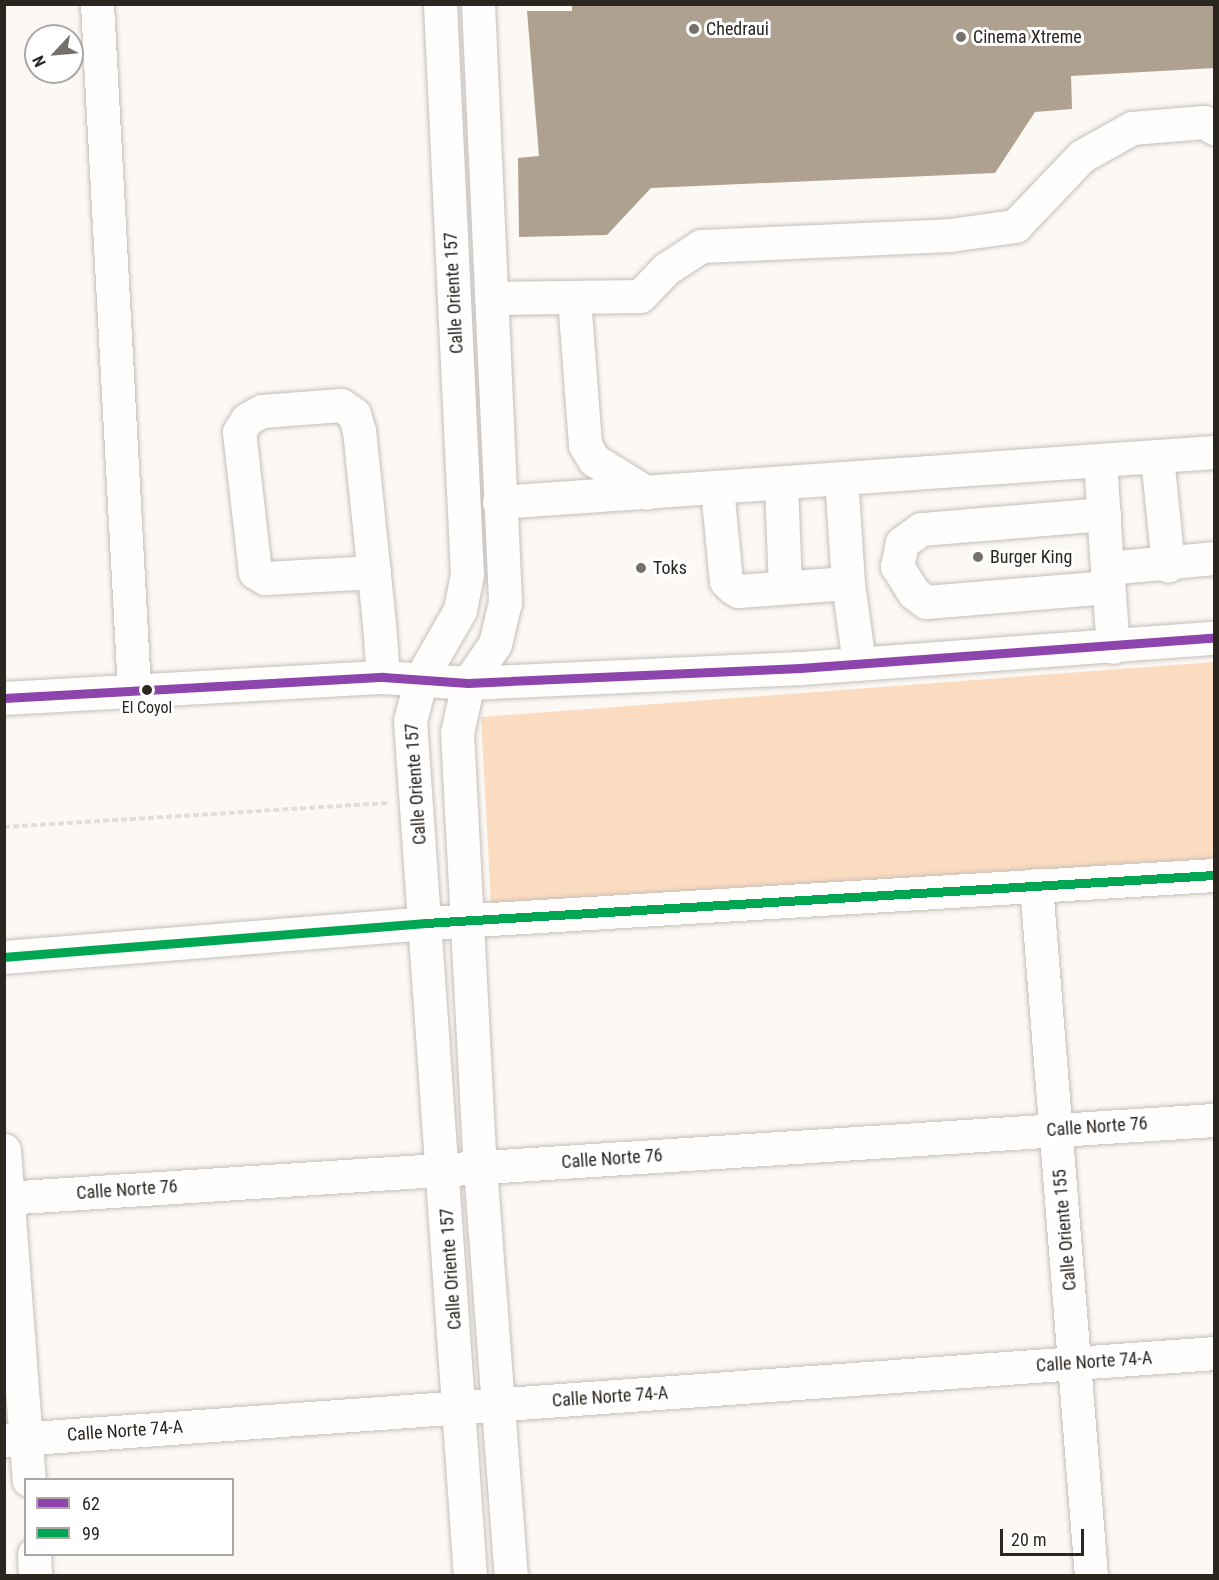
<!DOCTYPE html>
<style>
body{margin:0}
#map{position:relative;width:1219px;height:1580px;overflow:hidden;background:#fcf8f4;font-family:"Roboto Condensed",sans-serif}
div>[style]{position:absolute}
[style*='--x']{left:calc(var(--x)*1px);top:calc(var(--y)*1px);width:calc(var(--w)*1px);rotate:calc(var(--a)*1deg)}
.green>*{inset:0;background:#fcdcc0}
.building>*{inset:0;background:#afa18f}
.path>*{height:4px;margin-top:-2px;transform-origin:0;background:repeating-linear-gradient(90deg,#e0dfde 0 6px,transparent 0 9px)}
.roads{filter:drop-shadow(0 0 2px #c4bfbb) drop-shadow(0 0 2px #c4bfbb)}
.minor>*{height:33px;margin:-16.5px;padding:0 16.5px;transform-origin:16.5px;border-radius:16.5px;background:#fffefd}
.major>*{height:33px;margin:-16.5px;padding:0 16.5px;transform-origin:16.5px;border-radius:16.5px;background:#fffefd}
.bus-1>*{height:9px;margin:-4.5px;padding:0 4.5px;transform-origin:4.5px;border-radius:4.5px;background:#8e44ad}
.bus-2>*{height:9px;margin:-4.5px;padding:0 4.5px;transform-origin:4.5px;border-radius:4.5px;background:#00a651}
.dots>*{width:16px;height:16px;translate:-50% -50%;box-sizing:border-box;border:3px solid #fff;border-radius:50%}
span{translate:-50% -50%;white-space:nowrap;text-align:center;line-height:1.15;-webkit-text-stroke:6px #fff;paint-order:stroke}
.bus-label{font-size:16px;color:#2c2620}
.poi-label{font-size:18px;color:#2c2620}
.left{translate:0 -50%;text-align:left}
.street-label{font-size:18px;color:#2c2620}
.frame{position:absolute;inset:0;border:6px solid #2c2620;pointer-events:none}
.legend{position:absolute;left:24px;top:1478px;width:210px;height:78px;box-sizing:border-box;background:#fff;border:2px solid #aba8a6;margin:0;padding:8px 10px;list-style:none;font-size:18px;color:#2c2620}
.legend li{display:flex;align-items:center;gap:12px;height:30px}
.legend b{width:30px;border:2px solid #aba8a6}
.north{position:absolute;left:24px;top:24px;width:60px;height:60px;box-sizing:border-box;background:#fff;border:2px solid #aba8a6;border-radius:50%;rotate:244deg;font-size:16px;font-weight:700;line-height:24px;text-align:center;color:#2c2620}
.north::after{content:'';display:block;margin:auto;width:21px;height:27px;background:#75706a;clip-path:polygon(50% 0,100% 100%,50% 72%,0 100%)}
.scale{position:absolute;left:1000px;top:1529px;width:84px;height:27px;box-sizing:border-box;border:3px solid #2c2620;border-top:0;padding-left:8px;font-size:18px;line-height:21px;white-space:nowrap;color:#2c2620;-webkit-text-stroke:4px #fff;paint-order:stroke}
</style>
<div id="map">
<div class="green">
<i style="clip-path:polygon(1214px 662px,1214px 859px,491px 903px,481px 717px)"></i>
</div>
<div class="building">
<i style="clip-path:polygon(572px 4px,1215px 4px,1215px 68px,1071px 76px,1072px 109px,1035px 112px,995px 173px,651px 188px,607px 235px,519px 237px,518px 158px,539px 156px,527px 11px,572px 11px)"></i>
</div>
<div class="path">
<i style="--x:4;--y:827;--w:384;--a:-3.6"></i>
</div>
<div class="roads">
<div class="minor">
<i style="--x:97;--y:4;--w:687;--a:86.91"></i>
<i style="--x:440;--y:4;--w:571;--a:87.29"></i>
<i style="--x:467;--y:574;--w:37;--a:101"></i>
<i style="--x:460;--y:610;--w:78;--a:119.8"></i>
<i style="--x:421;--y:678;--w:44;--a:104.3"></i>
<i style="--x:410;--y:721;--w:857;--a:85.99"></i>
<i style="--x:478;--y:4;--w:599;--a:87.41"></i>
<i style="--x:505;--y:602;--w:43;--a:103.4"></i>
<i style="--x:495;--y:644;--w:47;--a:124.7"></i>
<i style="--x:468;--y:683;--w:51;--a:102.4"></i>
<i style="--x:457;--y:733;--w:435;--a:87"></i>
<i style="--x:480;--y:1167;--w:410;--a:85.7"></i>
<i style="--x:491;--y:298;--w:149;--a:-0.8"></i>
<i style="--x:640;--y:296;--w:37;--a:-46"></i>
<i style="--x:666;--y:269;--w:42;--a:-33.3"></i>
<i style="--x:701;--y:246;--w:249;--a:-2.5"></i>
<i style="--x:950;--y:235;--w:66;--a:-7.9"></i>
<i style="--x:1015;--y:226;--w:97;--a:-46.3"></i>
<i style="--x:1082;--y:156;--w:57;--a:-29.2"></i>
<i style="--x:1132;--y:128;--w:72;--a:-4.8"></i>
<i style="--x:1204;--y:122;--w:12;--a:31"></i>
<i style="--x:574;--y:298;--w:147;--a:85.7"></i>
<i style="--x:585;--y:445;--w:17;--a:59"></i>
<i style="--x:594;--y:460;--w:62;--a:31.9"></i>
<i style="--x:1157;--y:457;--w:109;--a:84.2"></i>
<i style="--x:1100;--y:461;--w:107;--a:86.3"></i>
<i style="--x:1107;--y:568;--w:107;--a:-5.3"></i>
<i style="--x:781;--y:484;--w:102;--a:87.8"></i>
<i style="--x:717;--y:488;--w:93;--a:84.5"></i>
<i style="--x:726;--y:581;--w:8;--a:45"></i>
<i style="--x:732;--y:587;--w:7;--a:34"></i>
<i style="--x:738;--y:591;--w:110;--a:-4.2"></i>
<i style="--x:848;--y:583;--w:105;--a:-93.8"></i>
<i style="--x:499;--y:502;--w:717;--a:-4"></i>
<i style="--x:1104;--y:514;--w:184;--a:175.3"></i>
<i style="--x:921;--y:529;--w:24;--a:144"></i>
<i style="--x:902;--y:543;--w:24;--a:102"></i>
<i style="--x:897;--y:566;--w:32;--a:58"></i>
<i style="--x:914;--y:593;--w:15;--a:37"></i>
<i style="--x:926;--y:602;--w:183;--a:-4.7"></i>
<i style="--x:1107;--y:568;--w:79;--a:85.7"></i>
<i style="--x:374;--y:572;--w:109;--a:176.8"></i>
<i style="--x:265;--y:578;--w:12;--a:-149"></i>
<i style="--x:255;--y:572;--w:141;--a:-96.5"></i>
<i style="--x:239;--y:432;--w:15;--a:-58"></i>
<i style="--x:247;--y:419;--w:17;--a:-28"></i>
<i style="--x:262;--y:411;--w:79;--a:-4.3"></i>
<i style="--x:341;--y:405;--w:16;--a:35"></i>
<i style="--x:354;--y:414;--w:17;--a:73"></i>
<i style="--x:359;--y:430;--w:195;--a:84.1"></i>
<i style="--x:379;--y:624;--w:53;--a:85.7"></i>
<i style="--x:848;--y:583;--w:81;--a:82.2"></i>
<i style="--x:1036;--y:885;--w:693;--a:85.45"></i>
<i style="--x:4;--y:1150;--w:331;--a:85.7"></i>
<i style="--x:4;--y:1198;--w:1213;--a:-3.69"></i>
<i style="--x:4;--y:1440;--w:1213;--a:-4.11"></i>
<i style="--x:34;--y:1554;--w:22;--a:87"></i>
</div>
<div class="major">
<i style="--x:4;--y:698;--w:380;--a:-3.2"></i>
<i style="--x:383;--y:677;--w:85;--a:4"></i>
<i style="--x:468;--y:683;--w:333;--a:-2.6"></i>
<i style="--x:801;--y:668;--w:414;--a:-4.2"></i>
<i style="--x:4;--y:957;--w:422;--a:-4.6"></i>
<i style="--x:425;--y:923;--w:790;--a:-3.48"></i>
</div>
</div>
<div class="bus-1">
<i style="--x:4;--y:698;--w:380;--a:-3.2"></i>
<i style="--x:383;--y:677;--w:85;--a:4"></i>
<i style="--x:468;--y:683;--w:333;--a:-2.6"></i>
<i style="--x:801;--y:668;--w:414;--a:-4.2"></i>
</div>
<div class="bus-2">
<i style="--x:4;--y:957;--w:422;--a:-4.6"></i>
<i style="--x:425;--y:923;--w:790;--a:-3.48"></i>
</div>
<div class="dots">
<i style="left:694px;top:29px;background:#75706a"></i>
<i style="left:961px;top:37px;background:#75706a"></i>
<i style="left:978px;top:557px;background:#75706a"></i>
<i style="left:641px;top:568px;background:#75706a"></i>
<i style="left:147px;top:690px;background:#2c2620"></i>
</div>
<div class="bus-label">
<span style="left:147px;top:708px">El Coyol</span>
</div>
<div class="poi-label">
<span class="left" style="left:706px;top:29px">Chedraui</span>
<span class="left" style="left:973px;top:37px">Cinema Xtreme</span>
<span class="left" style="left:990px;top:557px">Burger King</span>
<span class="left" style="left:653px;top:568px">Toks</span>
</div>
<div class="street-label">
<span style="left:454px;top:293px;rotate:-93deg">Calle Oriente 157</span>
<span style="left:416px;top:784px;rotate:-94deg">Calle Oriente 157</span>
<span style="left:1097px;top:1127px;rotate:-4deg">Calle Norte 76</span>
<span style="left:612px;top:1159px;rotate:-4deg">Calle Norte 76</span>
<span style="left:127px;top:1190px;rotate:-4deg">Calle Norte 76</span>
<span style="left:1065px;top:1230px;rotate:-95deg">Calle Oriente 155</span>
<span style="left:451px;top:1269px;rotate:-94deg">Calle Oriente 157</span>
<span style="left:1094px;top:1362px;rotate:-4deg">Calle Norte 74-A</span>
<span style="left:610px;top:1397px;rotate:-4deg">Calle Norte 74-A</span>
<span style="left:125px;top:1431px;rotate:-4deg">Calle Norte 74-A</span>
</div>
<div class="frame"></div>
<ul class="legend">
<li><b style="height:8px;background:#8e44ad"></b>62</li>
<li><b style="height:8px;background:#00a651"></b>99</li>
</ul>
<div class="north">N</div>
<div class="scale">20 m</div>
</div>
